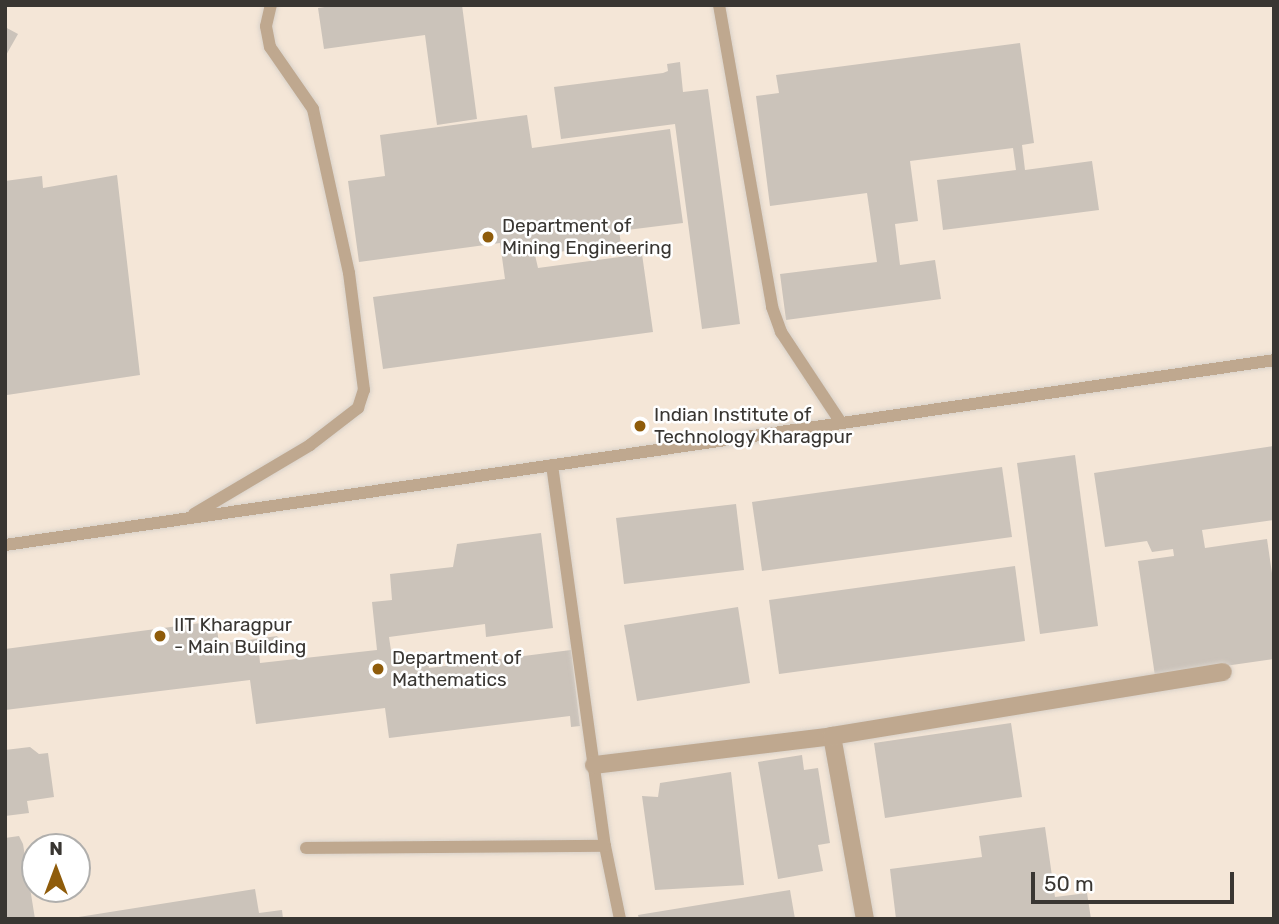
<!DOCTYPE html>
<style>
body{margin:0}
#map{position:relative;width:1279px;height:924px;overflow:hidden;background:#fbf3ea;font-family:Rubik,sans-serif}
div>[style]{position:absolute}
[style*='--x']{left:calc(var(--x)*1px);top:calc(var(--y)*1px);width:calc(var(--w)*1px);rotate:calc(var(--a)*1deg)}
.built>*{inset:0;background:#f4e6d7}
.building>*{inset:0;background:#cbc3ba}
.roads{filter:drop-shadow(0 0 2px #d8d1c9) drop-shadow(0 0 2px #d8d1c9)}
.lane>*{height:12px;margin:-6px;padding:0 6px;transform-origin:6px;border-radius:6px;background:#bfa88f}
.street>*{height:18px;margin:-9px;padding:0 9px;transform-origin:9px;border-radius:9px;background:#bfa88f}
.dots>*{width:19px;height:19px;translate:-50% -50%;box-sizing:border-box;border:4px solid #fff;border-radius:50%}
span{translate:-50% -50%;white-space:nowrap;text-align:center;line-height:1.15;-webkit-text-stroke:5px #fff;paint-order:stroke}
.poi-label{font-size:19px;color:#393632}
.left{translate:0 -50%;text-align:left}
.frame{position:absolute;inset:0;border:7px solid #393632;pointer-events:none}
.north{position:absolute;left:21px;top:833px;width:70px;height:70px;box-sizing:border-box;background:#fff;border:2px solid #b0afad;border-radius:50%;rotate:0deg;font-size:19px;font-weight:700;line-height:28px;text-align:center;color:#393632}
.north::after{content:'';display:block;margin:auto;width:24px;height:32px;background:#8f5c0b;clip-path:polygon(50% 0,100% 100%,50% 72%,0 100%)}
.scale{position:absolute;left:1031px;top:872px;width:203px;height:32px;box-sizing:border-box;border:4px solid #393632;border-top:0;padding-left:9px;font-size:21px;line-height:24px;white-space:nowrap;color:#393632;-webkit-text-stroke:5px #fff;paint-order:stroke}
</style>
<div id="map">
<div class="built">
<i style="clip-path:polygon(evenodd,5px 5px,1274px 5px,1274px 919px,5px 919px,5px 5px,35px 847px,77px 847px,77px 889px,35px 889px,35px 847px)"></i>
</div>
<div class="building">
<i style="clip-path:polygon(338px 5px,462px 5px,477px 119px,437px 125px,425px 35px,324px 49px,318px 8px)"></i>
<i style="clip-path:polygon(5px 27px,18px 34px,5px 57px)"></i>
<i style="clip-path:polygon(1020px 43px,1034px 143px,1022px 145px,1025px 170px,1092px 161px,1099px 210px,943px 230px,937px 180px,1016px 170px,1013px 148px,910px 161px,918px 221px,895px 224px,900px 265px,935px 260px,941px 299px,786px 320px,780px 274px,877px 262px,867px 193px,770px 206px,756px 96px,779px 93px,776px 75px)"></i>
<i style="clip-path:polygon(680px 62px,683px 92px,708px 89px,740px 324px,702px 329px,675px 124px,561px 139px,554px 87px,663px 73px,668px 71px,667px 64px)"></i>
<i style="clip-path:polygon(527px 115px,532px 148px,670px 129px,683px 223px,619px 231px,621px 244px,535px 255px,538px 268px,642px 254px,653px 332px,383px 369px,373px 297px,505px 279px,500px 243px,359px 262px,348px 181px,385px 176px,380px 135px)"></i>
<i style="clip-path:polygon(117px 175px,140px 375px,7px 395px,5px 181px,42px 176px,43px 188px)"></i>
<i style="clip-path:polygon(1274px 446px,1274px 520px,1202px 530px,1205px 548px,1267px 539px,1274px 587px,1274px 659px,1155px 676px,1138px 561px,1174px 556px,1173px 549px,1152px 552px,1147px 541px,1105px 547px,1094px 473px)"></i>
<i style="clip-path:polygon(1075px 455px,1098px 626px,1040px 634px,1017px 463px)"></i>
<i style="clip-path:polygon(1002px 467px,1012px 537px,762px 571px,752px 502px)"></i>
<i style="clip-path:polygon(736px 504px,744px 570px,624px 584px,616px 518px)"></i>
<i style="clip-path:polygon(541px 533px,553px 628px,486px 637px,485px 624px,389px 637px,392px 657px,427px 652px,429px 668px,571px 650px,580px 726px,571px 727px,570px 716px,389px 738px,385px 708px,256px 724px,250px 680px,5px 710px,5px 649px,216px 621px,219px 644px,277px 636px,285px 648px,259px 651px,260px 663px,377px 650px,372px 602px,392px 600px,390px 574px,453px 567px,457px 544px)"></i>
<i style="clip-path:polygon(1015px 566px,1025px 641px,779px 674px,769px 600px)"></i>
<i style="clip-path:polygon(738px 607px,750px 683px,637px 701px,624px 625px)"></i>
<i style="clip-path:polygon(1011px 723px,1022px 797px,885px 818px,874px 743px)"></i>
<i style="clip-path:polygon(30px 747px,39px 754px,48px 753px,54px 797px,27px 801px,29px 813px,5px 816px,5px 750px)"></i>
<i style="clip-path:polygon(802px 755px,804px 770px,818px 768px,830px 843px,818px 845px,823px 871px,778px 879px,758px 762px)"></i>
<i style="clip-path:polygon(731px 772px,744px 885px,655px 890px,642px 796px,658px 797px,660px 783px)"></i>
<i style="clip-path:polygon(1045px 827px,1055px 897px,1087px 893px,1091px 919px,896px 919px,890px 869px,982px 857px,979px 836px)"></i>
<i style="clip-path:polygon(19px 836px,23px 844px,35px 919px,5px 919px,5px 838px)"></i>
<i style="clip-path:polygon(255px 889px,259px 913px,282px 910px,283px 919px,66px 919px)"></i>
<i style="clip-path:polygon(790px 890px,795px 919px,639px 919px,638px 915px)"></i>
</div>
<div class="roads">
<div class="lane">
<i style="--x:719;--y:5;--w:307;--a:80"></i>
<i style="--x:772;--y:307;--w:27;--a:70"></i>
<i style="--x:781;--y:332;--w:107;--a:56.5"></i>
<i style="--x:552;--y:465;--w:385;--a:82.1"></i>
<i style="--x:605;--y:846;--w:75;--a:78.4"></i>
<i style="--x:194;--y:514;--w:135;--a:-30.7"></i>
<i style="--x:310;--y:445;--w:61;--a:-37.6"></i>
<i style="--x:358;--y:408;--w:19;--a:-72"></i>
<i style="--x:364;--y:390;--w:118;--a:-97.3"></i>
<i style="--x:349;--y:273;--w:168;--a:-102.4"></i>
<i style="--x:313;--y:109;--w:75;--a:-124.7"></i>
<i style="--x:270;--y:47;--w:21;--a:-101"></i>
<i style="--x:266;--y:26;--w:22;--a:-77"></i>
<i style="--x:5;--y:545;--w:1282;--a:-8.29"></i>
<i style="--x:306;--y:848;--w:299;--a:-0.4"></i>
</div>
<div class="street">
<i style="--x:832;--y:736;--w:186;--a:79.8"></i>
<i style="--x:594;--y:765;--w:240;--a:-6.9"></i>
<i style="--x:832;--y:736;--w:396;--a:-9.3"></i>
</div>
</div>
<div class="dots">
<i style="left:488px;top:237px;background:#8f5c0b"></i>
<i style="left:640px;top:426px;background:#8f5c0b"></i>
<i style="left:160px;top:636px;background:#8f5c0b"></i>
<i style="left:378px;top:669px;background:#8f5c0b"></i>
</div>
<div class="poi-label">
<span class="left" style="left:502px;top:237px">Department of<br>Mining Engineering</span>
<span class="left" style="left:654px;top:426px">Indian Institute of<br>Technology Kharagpur</span>
<span class="left" style="left:174px;top:636px">IIT Kharagpur<br>- Main Building</span>
<span class="left" style="left:392px;top:669px">Department of<br>Mathematics</span>
</div>
<div class="frame"></div>
<div class="north">N</div>
<div class="scale">50 m</div>
</div>
